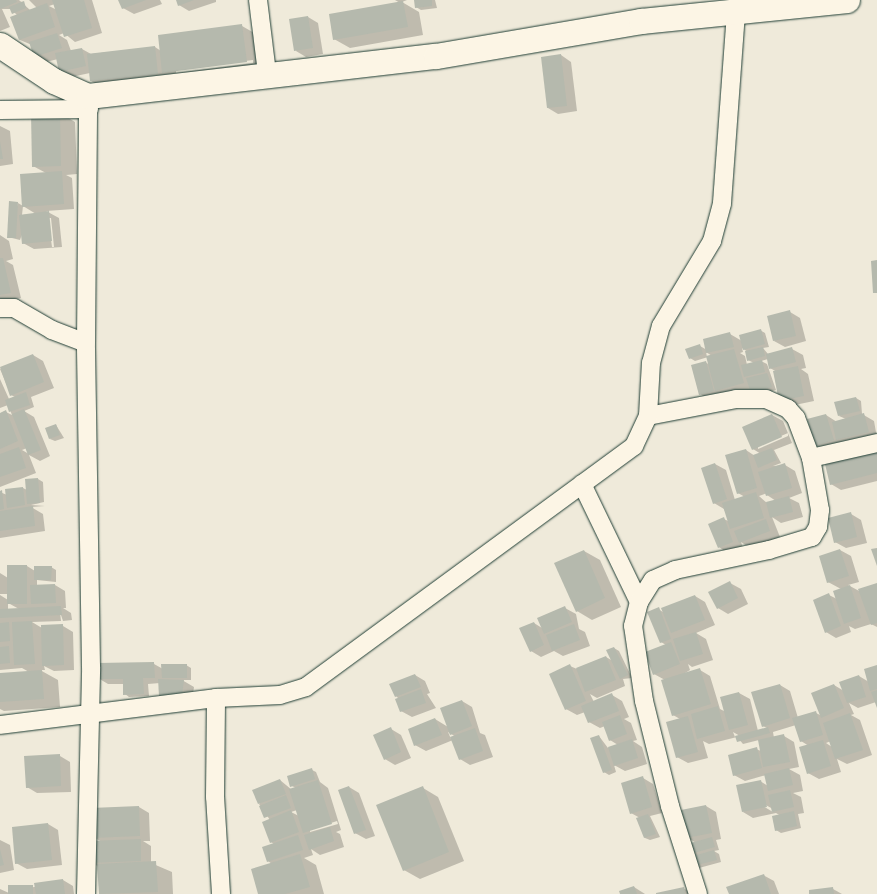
<!DOCTYPE html>
<style>
body{margin:0}
#map{position:relative;width:877px;height:894px;overflow:hidden;background:#efeada;font-family:Kalam,sans-serif}
div>[style]{position:absolute}
[style*='--x']{left:calc(var(--x)*1px);top:calc(var(--y)*1px);width:calc(var(--w)*1px);rotate:calc(var(--a)*1deg)}
.shadow>*{inset:0;background:#0003}
.building>*{inset:0;background:#b5b9ad}
.roads{filter:drop-shadow(0 0 1px #1f3d34) drop-shadow(0 0 1px #1f3d34)}
.street>*{height:18px;margin:-9px;padding:0 9px;transform-origin:9px;border-radius:9px;background:#fcf5e5}
.secondary>*{height:25px;margin:-12.5px;padding:0 12.5px;transform-origin:12.5px;border-radius:12.5px;background:#fcf5e5}
span{translate:-50% -50%;white-space:nowrap;text-align:center;line-height:1.15;-webkit-text-stroke:4px #fcf5e5;paint-order:stroke}
</style>
<div id="map">
<div class="shadow">
<i style="clip-path:polygon(evenodd,0 0,19px 0,30px 10px,37px 8px,29px 0,92px 0,102px 33px,75px 42px,64px 33px,59px 35px,67px 40px,71px 51px,82px 49px,91px 54px,155px 47px,161px 51px,242px 26px,258px 35px,262px 71px,107px 90px,91px 81px,90px 73px,71px 77px,60px 71px,58px 59px,46px 62px,35px 56px,32px 45px,20px 40px,17px 15px,11px 9px,2px 9px,10px 27px,0 31px,0 0,55px 4px,57px 10px,49px 6px,55px 4px,0 0,253px 60px,253px 63px,176px 73px,176px 70px,253px 60px)"></i>
<i style="clip-path:polygon(120px 0,160px 0,162px 4px,134px 14px,123px 8px)"></i>
<i style="clip-path:polygon(177px 0,216px 0,216px 2px,189px 11px,179px 5px)"></i>
<i style="clip-path:polygon(395px 0,407px 0,402px 2px,419px 12px,423px 35px,350px 48px,334px 39px,400px 3px)"></i>
<i style="clip-path:polygon(415px 0,435px 0,437px 8px,421px 10px,416px 7px)"></i>
<i style="clip-path:polygon(308px 17px,318px 23px,323px 54px,306px 57px,296px 51px)"></i>
<i style="clip-path:polygon(561px 55px,571px 62px,577px 111px,558px 114px,548px 108px)"></i>
<i style="clip-path:polygon(evenodd,60px 113px,75px 122px,77px 174px,66px 175px,72px 178px,74px 209px,46px 211px,59px 218px,62px 247px,34px 249px,23px 243px,22px 234px,20px 240px,8px 237px,18px 203px,23px 206px,46px 173px,33px 166px,60px 113px,23px 206px,36px 214px,22px 215px,23px 206px,60px 113px,48px 218px,51px 218px,54px 247px,52px 247px,48px 218px)"></i>
<i style="clip-path:polygon(0 126px,10px 131px,13px 164px,0 166px)"></i>
<i style="clip-path:polygon(0 235px,9px 241px,13px 259px,6px 261px,13px 265px,21px 298px,0 303px)"></i>
<i style="clip-path:polygon(790px 312px,800px 318px,806px 341px,785px 347px,774px 341px)"></i>
<i style="clip-path:polygon(evenodd,760px 330px,765px 333px,769px 347px,763px 348px,768px 354px,792px 349px,803px 355px,806px 368px,801px 369px,808px 374px,814px 401px,790px 406px,780px 400px,777px 372px,770px 368px,768px 359px,761px 361px,767px 364px,776px 390px,757px 395px,751px 390px,710px 400px,700px 394px,705px 362px,710px 365px,708px 357px,695px 361px,690px 358px,700px 346px,707px 350px,730px 334px,742px 341px,760px 330px,742px 348px,748px 352px,748px 360px,754px 363px,747px 365px,745px 356px,740px 353px,743px 352px,742px 348px,760px 330px,706px 352px,712px 356px,707px 357px,706px 352px)"></i>
<i style="clip-path:polygon(evenodd,33px 355px,43px 361px,54px 388px,31px 397px,34px 407px,24px 411px,34px 417px,50px 456px,40px 461px,29px 455px,36px 473px,0 487px,0 414px,6px 412px,12px 415px,8px 405px,0 408px,0 379px,9px 399px,15px 397px,11px 395px,0 369px,33px 355px,27px 448px,29px 454px,22px 450px,27px 448px)"></i>
<i style="clip-path:polygon(856px 398px,861px 401px,862px 414px,874px 421px,877px 438px,826px 451px,816px 445px,826px 415px,837px 422px,846px 419px,839px 416px)"></i>
<i style="clip-path:polygon(evenodd,772px 415px,783px 421px,792px 443px,774px 450px,781px 463px,773px 466px,785px 465px,795px 471px,802px 493px,789px 498px,799px 503px,803px 517px,781px 523px,772px 517px,780px 537px,750px 548px,741px 542px,743px 548px,729px 554px,719px 547px,724px 519px,730px 522px,724px 509px,714px 503px,715px 464px,726px 470px,735px 500px,745px 497px,738px 493px,746px 450px,755px 456px,761px 454px,753px 449px,772px 415px,788px 433px,788px 436px,758px 449px,758px 446px,788px 433px,772px 415px,767px 493px,767px 495px,776px 501px,767px 503px,759px 496px,767px 493px)"></i>
<i style="clip-path:polygon(56px 425px,64px 438px,55px 441px,50px 439px)"></i>
<i style="clip-path:polygon(877px 452px,877px 481px,841px 490px,831px 484px)"></i>
<i style="clip-path:polygon(38px 479px,43px 482px,44px 502px,31px 505px,45px 506px,31px 507px,43px 514px,45px 531px,0 538px,0 492px,7px 495px,23px 488px,27px 490px,26px 480px)"></i>
<i style="clip-path:polygon(851px 514px,861px 520px,867px 543px,846px 548px,835px 542px)"></i>
<i style="clip-path:polygon(840px 550px,851px 556px,859px 582px,848px 585px,861px 592px,877px 584px,877px 627px,871px 624px,855px 629px,849px 626px,851px 632px,836px 638px,826px 632px,829px 595px,837px 599px,841px 589px,828px 582px)"></i>
<i style="clip-path:polygon(584px 551px,600px 560px,621px 607px,592px 620px,577px 611px)"></i>
<i style="clip-path:polygon(evenodd,27px 566px,35px 571px,51px 567px,56px 570px,56px 582px,37px 580px,37px 586px,55px 585px,65px 591px,66px 608px,63px 608px,71px 613px,72px 620px,63px 621px,60px 612px,61px 621px,32px 622px,42px 628px,63px 626px,73px 632px,74px 670px,54px 671px,44px 666px,45px 670px,40px 670px,58px 680px,60px 707px,4px 711px,0 709px,0 674px,29px 672px,22px 668px,0 670px,0 595px,8px 600px,8px 594px,0 594px,0 573px,8px 578px,27px 566px,8px 603px,10px 604px,19px 609px,8px 610px,8px 603px)"></i>
<i style="clip-path:polygon(730px 583px,741px 589px,748px 604px,728px 614px,718px 608px)"></i>
<i style="clip-path:polygon(evenodd,695px 596px,705px 602px,715px 625px,696px 633px,706px 639px,713px 660px,692px 667px,688px 664px,690px 670px,682px 675px,700px 670px,710px 676px,720px 709px,726px 712px,739px 693px,750px 699px,758px 731px,767px 728px,763px 726px,780px 685px,790px 691px,798px 718px,816px 713px,822px 716px,834px 685px,844px 691px,859px 676px,869px 682px,877px 666px,877px 706px,876px 702px,858px 708px,849px 703px,854px 714px,851px 715px,860px 720px,872px 755px,847px 764px,837px 759px,841px 772px,819px 779px,808px 773px,809px 746px,801px 741px,796px 725px,773px 732px,774px 738px,784px 736px,794px 742px,799px 767px,789px 769px,800px 775px,803px 791px,793px 793px,801px 797px,804px 813px,798px 814px,801px 828px,781px 833px,776px 830px,781px 816px,776px 813px,753px 818px,743px 812px,760px 781px,768px 786px,766px 775px,745px 781px,734px 775px,756px 749px,761px 751px,759px 740px,743px 744px,737px 737px,709px 744px,703px 741px,708px 758px,688px 763px,677px 757px,680px 719px,673px 715px,665px 680px,654px 674px,666px 645px,661px 642px,658px 609px,663px 612px,695px 596px,733px 732px,740px 736px,735px 737px,733px 732px,695px 596px,831px 741px,832px 747px,826px 743px,831px 741px,695px 596px,762px 803px,773px 809px,773px 812px,761px 805px,762px 803px)"></i>
<i style="clip-path:polygon(565px 608px,576px 614px,579px 629px,585px 632px,590px 646px,563px 656px,554px 651px,541px 657px,531px 651px,534px 623px,542px 628px)"></i>
<i style="clip-path:polygon(614px 648px,619px 651px,632px 678px,623px 679px,625px 686px,597px 698px,590px 694px,594px 702px,612px 695px,622px 701px,629px 717px,624px 719px,631px 723px,637px 740px,633px 741px,642px 747px,647px 764px,625px 771px,614px 765px,616px 772px,609px 775px,604px 772px,599px 736px,608px 748px,618px 745px,610px 740px,605px 726px,600px 728px,589px 722px,585px 712px,577px 715px,566px 709px,570px 666px,577px 669px,606px 657px,613px 661px)"></i>
<i style="clip-path:polygon(154px 664px,163px 669px,186px 665px,191px 668px,191px 680px,182px 680px,194px 687px,192px 701px,171px 701px,161px 695px,160px 683px,148px 684px,149px 696px,129px 697px,125px 694px,124px 684px,108px 684px,98px 678px)"></i>
<i style="clip-path:polygon(415px 675px,425px 681px,430px 693px,427px 694px,436px 708px,412px 717px,401px 711px,399px 699px,396px 696px)"></i>
<i style="clip-path:polygon(evenodd,462px 701px,472px 707px,480px 733px,485px 735px,493px 757px,470px 765px,460px 759px,453px 740px,426px 751px,415px 745px,435px 719px,448px 727px,462px 701px,448px 732px,456px 737px,451px 739px,448px 732px)"></i>
<i style="clip-path:polygon(391px 729px,401px 735px,411px 758px,395px 765px,385px 759px)"></i>
<i style="clip-path:polygon(60px 756px,70px 762px,71px 792px,37px 793px,27px 787px)"></i>
<i style="clip-path:polygon(evenodd,312px 770px,316px 772px,320px 782px,328px 788px,341px 830px,336px 832px,340px 834px,344px 847px,320px 855px,311px 849px,313px 855px,304px 858px,316px 865px,324px 894px,259px 894px,272px 864px,268px 861px,274px 844px,271px 842px,270px 820px,259px 804px,280px 780px,292px 790px,296px 788px,292px 786px,312px 770px,297px 810px,299px 816px,291px 812px,297px 810px,312px 770px,337px 821px,338px 824px,310px 832px,310px 830px,337px 821px)"></i>
<i style="clip-path:polygon(643px 778px,653px 784px,662px 813px,650px 816px,660px 837px,650px 840px,645px 838px,640px 818px,631px 813px)"></i>
<i style="clip-path:polygon(349px 787px,359px 793px,375px 836px,366px 839px,355px 833px)"></i>
<i style="clip-path:polygon(423px 788px,438px 797px,464px 861px,420px 879px,404px 870px)"></i>
<i style="clip-path:polygon(706px 806px,716px 812px,721px 839px,716px 840px,719px 850px,714px 851px,719px 854px,721px 862px,699px 868px,694px 865px,697px 856px,691px 853px,696px 843px,687px 837px)"></i>
<i style="clip-path:polygon(139px 807px,149px 813px,150px 841px,143px 841px,151px 846px,151px 863px,172px 872px,173px 894px,100px 894px,99px 867px,91px 862px,102px 842px,93px 837px)"></i>
<i style="clip-path:polygon(48px 824px,58px 830px,62px 865px,27px 869px,16px 863px)"></i>
<i style="clip-path:polygon(0 840px,10px 845px,14px 870px,0 873px)"></i>
<i style="clip-path:polygon(763px 875px,774px 881px,779px 894px,730px 894px)"></i>
<i style="clip-path:polygon(63px 880px,73px 886px,74px 894px,0 894px,0 889px,9px 893px)"></i>
<i style="clip-path:polygon(634px 887px,645px 894px,622px 894px)"></i>
<i style="clip-path:polygon(683px 888px,693px 894px,659px 894px)"></i>
<i style="clip-path:polygon(833px 889px,842px 894px,811px 894px)"></i>
</div>
<div class="building">
<i style="clip-path:polygon(0 0,16px 0,17px 2px,0 9px)"></i>
<i style="clip-path:polygon(52px 0,84px 0,92px 28px,64px 37px)"></i>
<i style="clip-path:polygon(118px 0,146px 0,122px 9px)"></i>
<i style="clip-path:polygon(176px 0,194px 0,178px 6px)"></i>
<i style="clip-path:polygon(414px 0,432px 0,432px 6px,415px 8px)"></i>
<i style="clip-path:polygon(24px 1px,26px 8px,12px 14px,9px 7px)"></i>
<i style="clip-path:polygon(403px 1px,408px 27px,333px 40px,329px 14px)"></i>
<i style="clip-path:polygon(47px 3px,55px 27px,19px 40px,10px 17px)"></i>
<i style="clip-path:polygon(308px 16px,313px 48px,294px 51px,289px 19px)"></i>
<i style="clip-path:polygon(242px 24px,247px 62px,162px 73px,158px 35px)"></i>
<i style="clip-path:polygon(57px 33px,62px 48px,34px 57px,29px 42px)"></i>
<i style="clip-path:polygon(155px 46px,158px 74px,90px 81px,87px 54px)"></i>
<i style="clip-path:polygon(82px 48px,86px 66px,59px 72px,55px 53px)"></i>
<i style="clip-path:polygon(561px 54px,567px 106px,547px 108px,541px 57px)"></i>
<i style="clip-path:polygon(60px 112px,61px 166px,32px 167px,31px 113px)"></i>
<i style="clip-path:polygon(0 141px,3px 159px,0 159px)"></i>
<i style="clip-path:polygon(62px 171px,64px 204px,22px 207px,20px 174px)"></i>
<i style="clip-path:polygon(9px 201px,18px 202px,16px 238px,7px 238px)"></i>
<i style="clip-path:polygon(49px 211px,52px 241px,22px 244px,19px 215px)"></i>
<i style="clip-path:polygon(0 258px,3px 258px,11px 293px,0 295px)"></i>
<i style="clip-path:polygon(877px 260px,877px 293px,873px 293px,871px 261px)"></i>
<i style="clip-path:polygon(790px 310px,796px 336px,773px 341px,767px 316px)"></i>
<i style="clip-path:polygon(761px 329px,765px 344px,743px 350px,739px 335px)"></i>
<i style="clip-path:polygon(730px 332px,734px 347px,706px 353px,703px 339px)"></i>
<i style="clip-path:polygon(700px 344px,703px 354px,689px 359px,685px 349px)"></i>
<i style="clip-path:polygon(763px 347px,765px 356px,747px 361px,745px 351px)"></i>
<i style="clip-path:polygon(792px 347px,796px 362px,769px 369px,766px 354px)"></i>
<i style="clip-path:polygon(734px 349px,744px 383px,715px 391px,706px 356px)"></i>
<i style="clip-path:polygon(33px 354px,44px 382px,10px 396px,0 367px)"></i>
<i style="clip-path:polygon(762px 360px,765px 372px,744px 377px,741px 365px)"></i>
<i style="clip-path:polygon(706px 361px,714px 391px,699px 395px,691px 365px)"></i>
<i style="clip-path:polygon(798px 366px,804px 396px,779px 401px,773px 371px)"></i>
<i style="clip-path:polygon(767px 373px,772px 387px,751px 393px,746px 378px)"></i>
<i style="clip-path:polygon(26px 392px,30px 405px,9px 412px,5px 400px)"></i>
<i style="clip-path:polygon(856px 397px,860px 411px,838px 416px,834px 402px)"></i>
<i style="clip-path:polygon(24px 409px,41px 450px,28px 455px,12px 414px)"></i>
<i style="clip-path:polygon(6px 410px,18px 441px,0 449px,0 413px)"></i>
<i style="clip-path:polygon(864px 413px,869px 432px,836px 440px,832px 422px)"></i>
<i style="clip-path:polygon(772px 414px,782px 437px,752px 450px,742px 427px)"></i>
<i style="clip-path:polygon(826px 414px,834px 440px,815px 446px,807px 419px)"></i>
<i style="clip-path:polygon(56px 424px,60px 435px,49px 439px,45px 428px)"></i>
<i style="clip-path:polygon(19px 447px,26px 468px,0 477px,0 454px)"></i>
<i style="clip-path:polygon(772px 448px,777px 460px,758px 468px,753px 455px)"></i>
<i style="clip-path:polygon(746px 449px,757px 488px,737px 494px,725px 455px)"></i>
<i style="clip-path:polygon(877px 451px,877px 473px,830px 485px,825px 464px)"></i>
<i style="clip-path:polygon(715px 463px,727px 499px,713px 504px,701px 468px)"></i>
<i style="clip-path:polygon(785px 463px,792px 488px,766px 496px,758px 472px)"></i>
<i style="clip-path:polygon(38px 478px,40px 503px,27px 504px,25px 479px)"></i>
<i style="clip-path:polygon(23px 487px,25px 505px,7px 508px,5px 489px)"></i>
<i style="clip-path:polygon(2px 490px,4px 509px,0 510px,0 491px)"></i>
<i style="clip-path:polygon(756px 492px,764px 518px,730px 529px,722px 503px)"></i>
<i style="clip-path:polygon(789px 496px,793px 512px,770px 518px,766px 502px)"></i>
<i style="clip-path:polygon(33px 506px,35px 526px,0 531px,0 511px)"></i>
<i style="clip-path:polygon(851px 512px,857px 537px,834px 543px,828px 518px)"></i>
<i style="clip-path:polygon(724px 517px,733px 542px,718px 548px,708px 524px)"></i>
<i style="clip-path:polygon(766px 519px,770px 531px,739px 543px,734px 531px)"></i>
<i style="clip-path:polygon(877px 548px,877px 566px,871px 549px)"></i>
<i style="clip-path:polygon(840px 549px,849px 576px,827px 583px,819px 556px)"></i>
<i style="clip-path:polygon(584px 550px,605px 598px,576px 612px,554px 563px)"></i>
<i style="clip-path:polygon(7px 565px,27px 565px,27px 604px,7px 604px)"></i>
<i style="clip-path:polygon(34px 566px,52px 566px,51px 580px,34px 580px)"></i>
<i style="clip-path:polygon(730px 581px,738px 598px,717px 609px,708px 592px)"></i>
<i style="clip-path:polygon(877px 583px,877px 623px,871px 625px,858px 589px)"></i>
<i style="clip-path:polygon(55px 584px,56px 603px,31px 604px,30px 585px)"></i>
<i style="clip-path:polygon(850px 585px,861px 618px,844px 624px,833px 591px)"></i>
<i style="clip-path:polygon(829px 593px,841px 626px,825px 633px,813px 600px)"></i>
<i style="clip-path:polygon(695px 595px,705px 620px,671px 633px,661px 608px)"></i>
<i style="clip-path:polygon(61px 606px,62px 615px,0 618px,0 609px)"></i>
<i style="clip-path:polygon(565px 606px,572px 622px,544px 634px,537px 618px)"></i>
<i style="clip-path:polygon(659px 607px,671px 639px,660px 643px,647px 612px)"></i>
<i style="clip-path:polygon(32px 621px,35px 664px,14px 665px,12px 622px)"></i>
<i style="clip-path:polygon(9px 622px,10px 641px,0 642px,0 623px)"></i>
<i style="clip-path:polygon(534px 622px,544px 645px,530px 652px,519px 628px)"></i>
<i style="clip-path:polygon(63px 624px,64px 665px,42px 666px,41px 625px)"></i>
<i style="clip-path:polygon(574px 624px,580px 640px,552px 651px,546px 635px)"></i>
<i style="clip-path:polygon(696px 632px,703px 654px,680px 661px,673px 639px)"></i>
<i style="clip-path:polygon(671px 642px,680px 664px,653px 675px,645px 652px)"></i>
<i style="clip-path:polygon(9px 646px,10px 663px,0 664px,0 647px)"></i>
<i style="clip-path:polygon(614px 647px,628px 675px,620px 679px,606px 650px)"></i>
<i style="clip-path:polygon(606px 656px,616px 680px,585px 692px,576px 668px)"></i>
<i style="clip-path:polygon(154px 662px,155px 678px,143px 678px,144px 694px,123px 695px,123px 679px,97px 679px,97px 663px)"></i>
<i style="clip-path:polygon(161px 664px,187px 664px,187px 678px,162px 678px)"></i>
<i style="clip-path:polygon(570px 664px,586px 701px,565px 710px,549px 674px)"></i>
<i style="clip-path:polygon(877px 665px,877px 689px,870px 691px,864px 669px)"></i>
<i style="clip-path:polygon(700px 668px,711px 704px,672px 716px,661px 680px)"></i>
<i style="clip-path:polygon(42px 670px,44px 699px,0 702px,0 673px)"></i>
<i style="clip-path:polygon(415px 674px,421px 687px,395px 697px,389px 684px)"></i>
<i style="clip-path:polygon(859px 675px,866px 697px,847px 703px,839px 682px)"></i>
<i style="clip-path:polygon(158px 679px,184px 680px,182px 695px,159px 696px)"></i>
<i style="clip-path:polygon(780px 684px,790px 718px,762px 727px,751px 692px)"></i>
<i style="clip-path:polygon(834px 684px,844px 708px,821px 718px,811px 693px)"></i>
<i style="clip-path:polygon(421px 689px,426px 703px,400px 712px,395px 699px)"></i>
<i style="clip-path:polygon(877px 690px,877px 708px,871px 692px)"></i>
<i style="clip-path:polygon(739px 692px,748px 725px,729px 730px,720px 697px)"></i>
<i style="clip-path:polygon(612px 693px,619px 711px,588px 723px,581px 706px)"></i>
<i style="clip-path:polygon(462px 700px,472px 726px,450px 735px,440px 708px)"></i>
<i style="clip-path:polygon(718px 706px,725px 731px,697px 739px,691px 714px)"></i>
<i style="clip-path:polygon(816px 711px,823px 735px,800px 742px,792px 718px)"></i>
<i style="clip-path:polygon(850px 713px,863px 750px,835px 759px,823px 723px)"></i>
<i style="clip-path:polygon(620px 715px,627px 734px,609px 741px,602px 722px)"></i>
<i style="clip-path:polygon(688px 716px,698px 752px,676px 758px,666px 722px)"></i>
<i style="clip-path:polygon(435px 718px,442px 735px,414px 746px,408px 729px)"></i>
<i style="clip-path:polygon(391px 727px,401px 752px,384px 760px,373px 735px)"></i>
<i style="clip-path:polygon(768px 727px,770px 733px,737px 742px,735px 736px)"></i>
<i style="clip-path:polygon(475px 728px,483px 751px,459px 760px,450px 737px)"></i>
<i style="clip-path:polygon(784px 734px,790px 762px,763px 767px,758px 740px)"></i>
<i style="clip-path:polygon(599px 735px,612px 770px,603px 773px,590px 738px)"></i>
<i style="clip-path:polygon(632px 739px,638px 758px,614px 766px,608px 747px)"></i>
<i style="clip-path:polygon(823px 740px,831px 766px,807px 774px,799px 747px)"></i>
<i style="clip-path:polygon(757px 747px,762px 768px,733px 776px,728px 755px)"></i>
<i style="clip-path:polygon(60px 754px,61px 786px,26px 788px,24px 756px)"></i>
<i style="clip-path:polygon(312px 768px,315px 779px,290px 787px,287px 776px)"></i>
<i style="clip-path:polygon(789px 768px,793px 785px,768px 791px,764px 774px)"></i>
<i style="clip-path:polygon(643px 776px,652px 807px,630px 814px,621px 783px)"></i>
<i style="clip-path:polygon(280px 779px,286px 794px,258px 804px,252px 790px)"></i>
<i style="clip-path:polygon(318px 780px,332px 824px,303px 833px,289px 789px)"></i>
<i style="clip-path:polygon(761px 780px,767px 807px,742px 812px,736px 785px)"></i>
<i style="clip-path:polygon(349px 786px,366px 830px,354px 834px,338px 790px)"></i>
<i style="clip-path:polygon(423px 786px,449px 852px,403px 871px,376px 805px)"></i>
<i style="clip-path:polygon(790px 790px,794px 807px,772px 812px,768px 795px)"></i>
<i style="clip-path:polygon(286px 795px,291px 808px,264px 818px,259px 806px)"></i>
<i style="clip-path:polygon(706px 805px,712px 833px,686px 838px,681px 810px)"></i>
<i style="clip-path:polygon(139px 806px,140px 836px,92px 838px,91px 808px)"></i>
<i style="clip-path:polygon(291px 810px,299px 832px,270px 843px,262px 822px)"></i>
<i style="clip-path:polygon(794px 811px,797px 826px,775px 831px,772px 816px)"></i>
<i style="clip-path:polygon(648px 814px,656px 834px,644px 838px,636px 818px)"></i>
<i style="clip-path:polygon(48px 823px,52px 860px,15px 864px,12px 827px)"></i>
<i style="clip-path:polygon(330px 827px,334px 841px,309px 850px,304px 835px)"></i>
<i style="clip-path:polygon(298px 835px,303px 850px,267px 862px,262px 847px)"></i>
<i style="clip-path:polygon(712px 837px,715px 847px,690px 854px,687px 844px)"></i>
<i style="clip-path:polygon(141px 839px,141px 861px,90px 863px,89px 841px)"></i>
<i style="clip-path:polygon(0 849px,4px 865px,0 866px)"></i>
<i style="clip-path:polygon(714px 850px,717px 860px,693px 866px,690px 857px)"></i>
<i style="clip-path:polygon(300px 854px,310px 887px,285px 894px,258px 894px,251px 869px)"></i>
<i style="clip-path:polygon(156px 861px,158px 892px,99px 894px,97px 864px)"></i>
<i style="clip-path:polygon(764px 874px,771px 894px,729px 894px,726px 887px)"></i>
<i style="clip-path:polygon(63px 879px,65px 894px,36px 894px,34px 883px)"></i>
<i style="clip-path:polygon(8px 885px,33px 885px,33px 894px,8px 894px)"></i>
<i style="clip-path:polygon(634px 886px,637px 894px,620px 894px,619px 891px)"></i>
<i style="clip-path:polygon(684px 887px,685px 894px,656px 894px,656px 893px)"></i>
<i style="clip-path:polygon(833px 887px,834px 894px,809px 894px,809px 890px)"></i>
</div>
<div class="roads">
<div class="street">
<i style="--x:258;--y:0;--w:74;--a:83"></i>
<i style="--x:0;--y:110;--w:89;--a:-0.6"></i>
<i style="--x:0;--y:308;--w:14;--a:0"></i>
<i style="--x:14;--y:308;--w:44;--a:30.1"></i>
<i style="--x:52;--y:330;--w:36;--a:21"></i>
<i style="--x:648;--y:416;--w:90;--a:-10.9"></i>
<i style="--x:736;--y:399;--w:30;--a:0"></i>
<i style="--x:766;--y:399;--w:24;--a:24"></i>
<i style="--x:788;--y:409;--w:12;--a:48"></i>
<i style="--x:796;--y:418;--w:43;--a:69.4"></i>
<i style="--x:582;--y:484;--w:131;--a:64.2"></i>
<i style="--x:0;--y:725;--w:218;--a:-7.1"></i>
<i style="--x:86;--y:894;--w:227;--a:-88.7"></i>
<i style="--x:91;--y:667;--w:324;--a:-90.9"></i>
<i style="--x:86;--y:343;--w:247;--a:-89.5"></i>
<i style="--x:221;--y:894;--w:97;--a:-93.5"></i>
<i style="--x:215;--y:797;--w:99;--a:-89.4"></i>
<i style="--x:216;--y:698;--w:64;--a:-2.7"></i>
<i style="--x:280;--y:695;--w:27;--a:-17"></i>
<i style="--x:306;--y:687;--w:407;--a:-36.3"></i>
<i style="--x:634;--y:446;--w:33;--a:-65"></i>
<i style="--x:648;--y:416;--w:53;--a:-86.8"></i>
<i style="--x:651;--y:363;--w:38;--a:-75"></i>
<i style="--x:661;--y:326;--w:99;--a:-59"></i>
<i style="--x:712;--y:241;--w:39;--a:-75"></i>
<i style="--x:722;--y:203;--w:192;--a:-85.8"></i>
<i style="--x:698;--y:894;--w:92;--a:-107.7"></i>
<i style="--x:670;--y:806;--w:108;--a:-103.9"></i>
<i style="--x:644;--y:701;--w:76;--a:-98.3"></i>
<i style="--x:633;--y:626;--w:25;--a:-76"></i>
<i style="--x:639;--y:602;--w:26;--a:-58"></i>
<i style="--x:653;--y:580;--w:24;--a:-24"></i>
<i style="--x:675;--y:570;--w:96;--a:-12"></i>
<i style="--x:769;--y:550;--w:45;--a:-16.8"></i>
<i style="--x:812;--y:537;--w:12;--a:-59"></i>
<i style="--x:818;--y:527;--w:17;--a:-83"></i>
<i style="--x:820;--y:510;--w:53;--a:-99.8"></i>
<i style="--x:811;--y:458;--w:68;--a:-12.8"></i>
</div>
<div class="secondary">
<i style="--x:0;--y:45;--w:65;--a:33.7"></i>
<i style="--x:54;--y:81;--w:37;--a:24"></i>
<i style="--x:88;--y:96;--w:350;--a:-6.6"></i>
<i style="--x:436;--y:56;--w:208;--a:-9.7"></i>
<i style="--x:641;--y:21;--w:207;--a:-5.8"></i>
</div>
</div>
</div>
